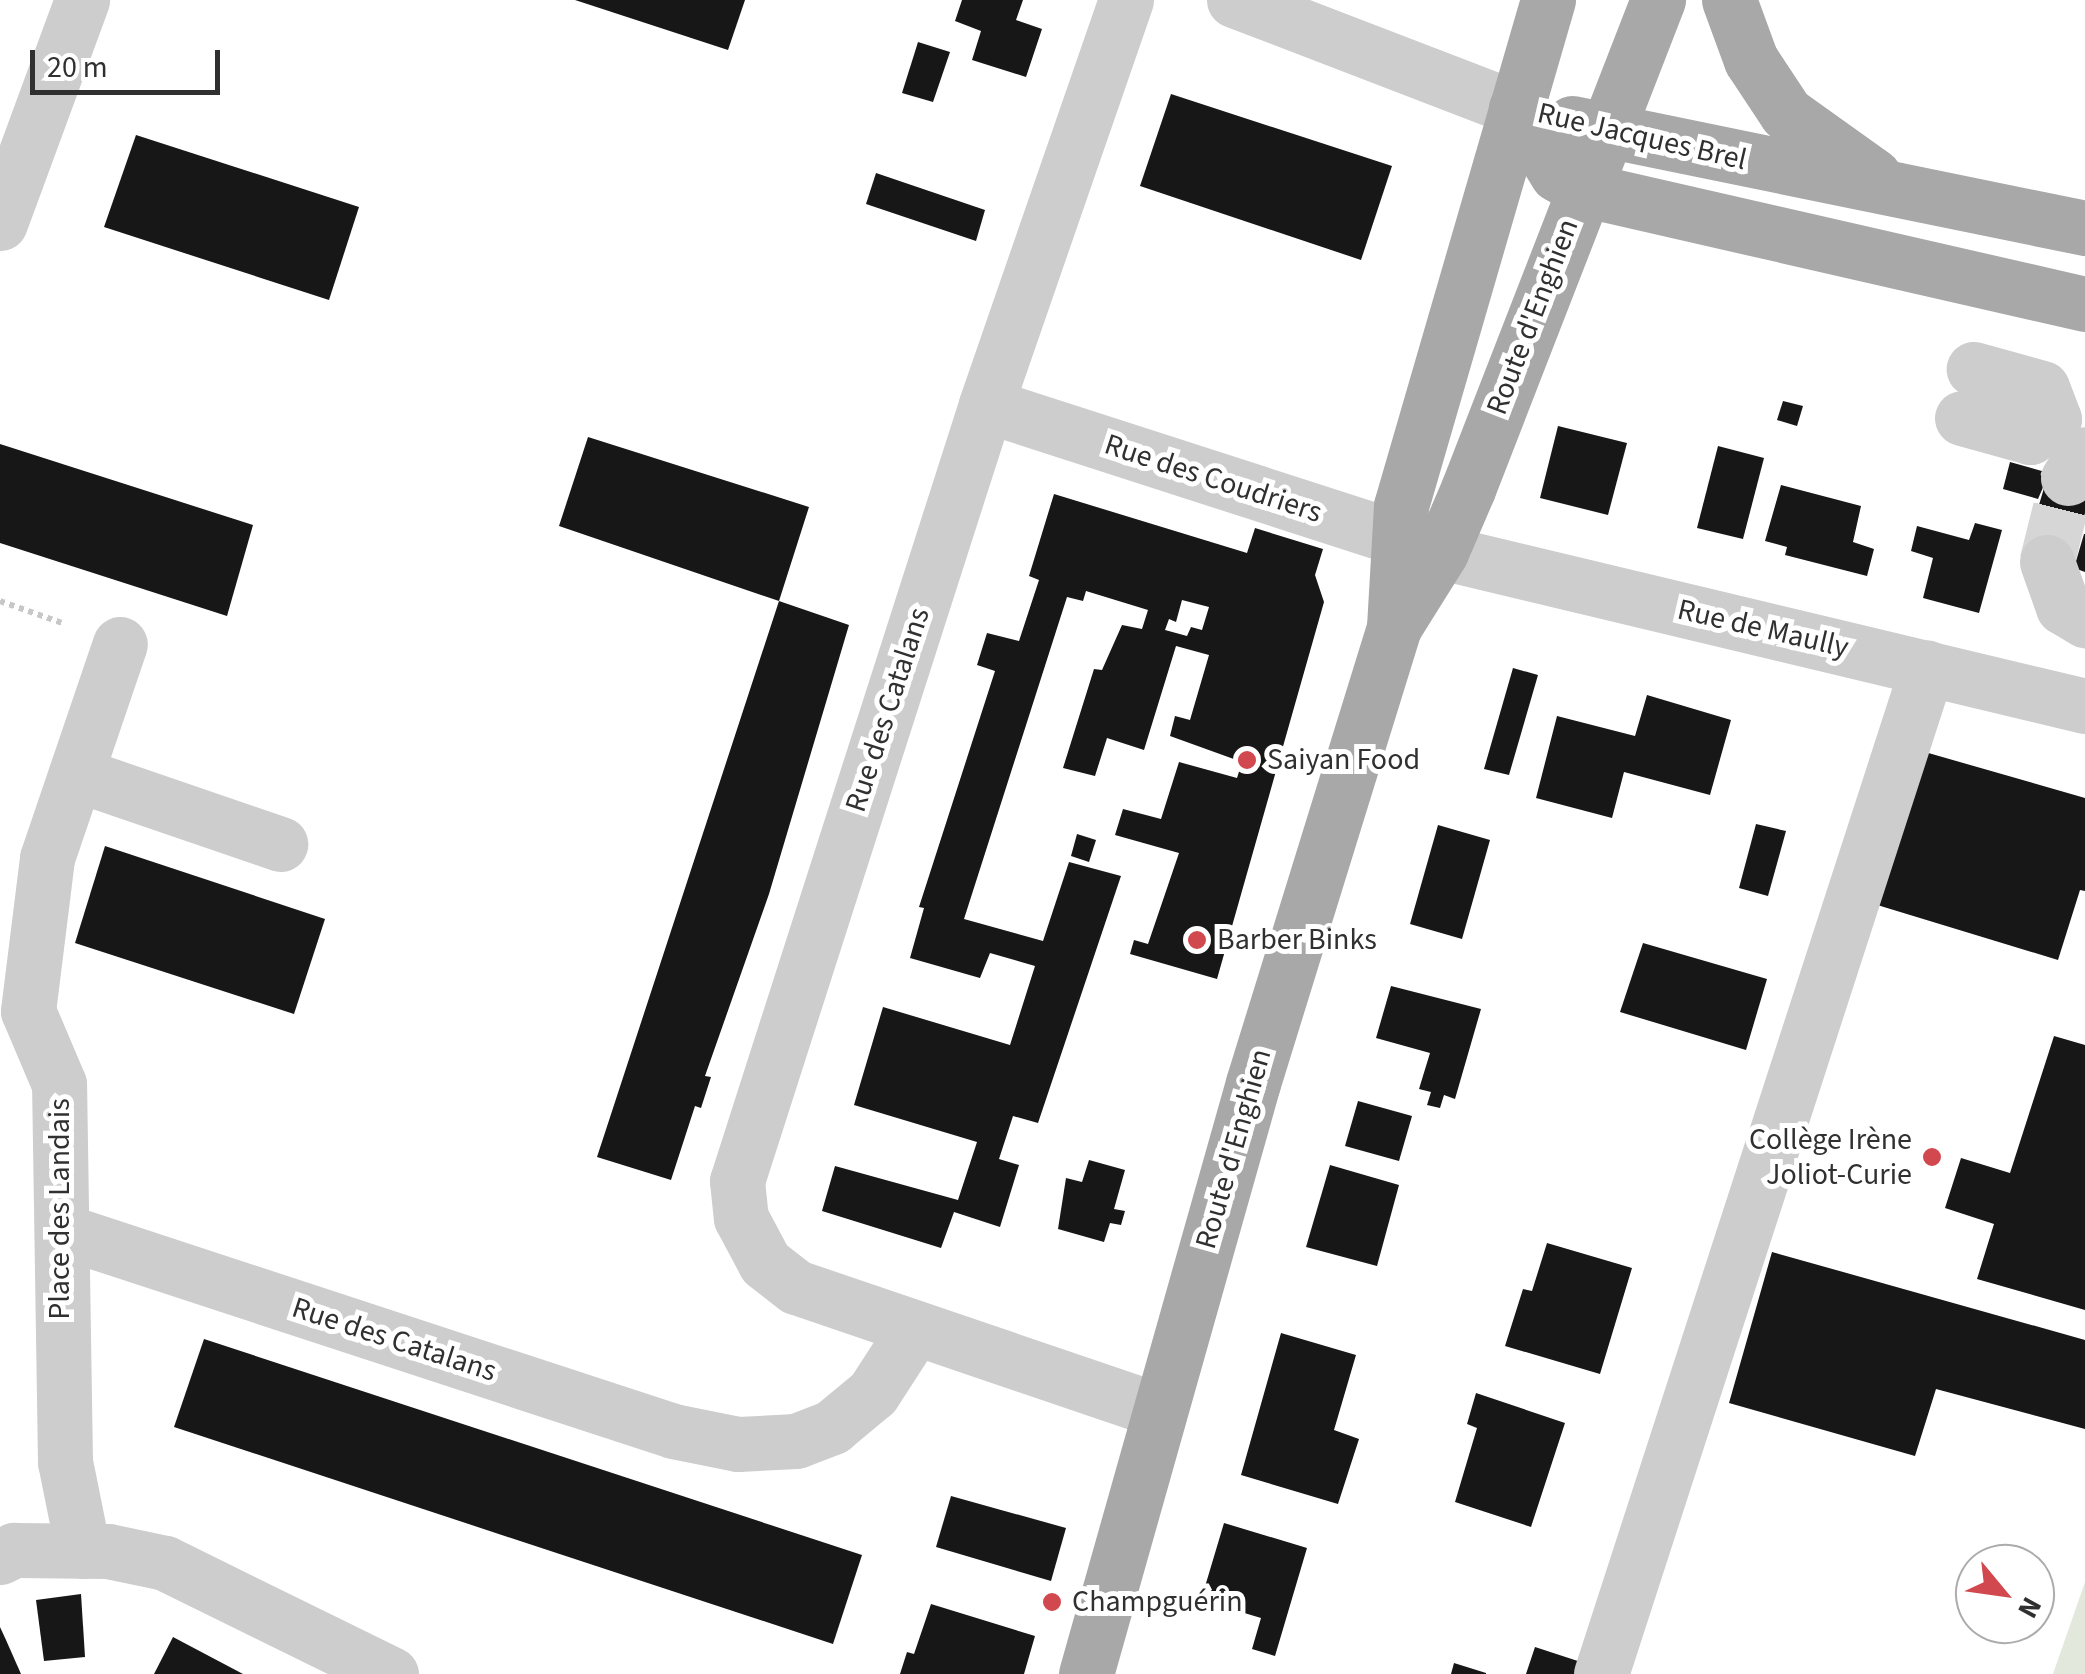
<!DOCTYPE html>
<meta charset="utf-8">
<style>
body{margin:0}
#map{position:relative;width:2085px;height:1674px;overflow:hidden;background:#fff;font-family:"Source Sans 3",sans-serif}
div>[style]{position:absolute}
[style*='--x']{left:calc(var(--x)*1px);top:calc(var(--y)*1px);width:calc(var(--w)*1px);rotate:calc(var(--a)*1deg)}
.green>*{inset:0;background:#e3e8dd}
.building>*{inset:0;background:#171717}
.minor-tunnel>*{height:55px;margin-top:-27.5px;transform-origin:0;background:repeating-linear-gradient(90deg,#d6d6d6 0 55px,transparent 0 83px)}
.path>*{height:6px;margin-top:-3px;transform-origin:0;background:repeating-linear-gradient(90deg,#c7c7c7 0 5px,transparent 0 10px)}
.minor>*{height:55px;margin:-27.5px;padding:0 27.5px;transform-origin:27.5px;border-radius:27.5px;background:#cdcdcd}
.major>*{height:55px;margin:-27.5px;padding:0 27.5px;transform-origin:27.5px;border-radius:27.5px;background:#a8a8a8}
.dots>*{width:28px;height:28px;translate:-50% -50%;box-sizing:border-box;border:5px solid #fff;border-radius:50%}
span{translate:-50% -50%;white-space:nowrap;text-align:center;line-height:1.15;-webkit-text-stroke:10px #fff;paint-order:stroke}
.street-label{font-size:30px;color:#303030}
.poi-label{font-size:30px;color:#303030}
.left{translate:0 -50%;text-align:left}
.right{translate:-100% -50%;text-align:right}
.north{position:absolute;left:1955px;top:1544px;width:100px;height:100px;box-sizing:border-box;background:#fff;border:2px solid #acacac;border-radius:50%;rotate:119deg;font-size:28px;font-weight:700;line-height:40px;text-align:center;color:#303030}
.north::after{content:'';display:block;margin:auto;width:35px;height:45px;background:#d1484e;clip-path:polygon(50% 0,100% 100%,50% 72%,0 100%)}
.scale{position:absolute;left:30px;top:50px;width:190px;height:45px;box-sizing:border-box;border:5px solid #303030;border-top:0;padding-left:12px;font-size:30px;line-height:35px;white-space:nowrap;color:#303030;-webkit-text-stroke:8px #fff;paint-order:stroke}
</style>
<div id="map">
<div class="green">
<i style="clip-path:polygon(2085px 1582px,2085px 1674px,2053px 1674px)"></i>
</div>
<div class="building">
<i style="clip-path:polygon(575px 0,745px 0,728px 50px)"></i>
<i style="clip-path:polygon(962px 0,1023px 0,1016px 20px,1042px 29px,1026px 77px,972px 60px,981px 31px,955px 21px)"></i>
<i style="clip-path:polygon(918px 42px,950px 52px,933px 102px,902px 93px)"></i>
<i style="clip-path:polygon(1171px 94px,1392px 166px,1361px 260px,1140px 186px)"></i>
<i style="clip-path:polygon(136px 135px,359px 207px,329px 300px,104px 227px)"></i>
<i style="clip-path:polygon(876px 173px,985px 210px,976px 241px,866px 204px)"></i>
<i style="clip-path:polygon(1783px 401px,1803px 406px,1797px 426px,1777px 420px)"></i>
<i style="clip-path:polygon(1558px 426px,1627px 443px,1608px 515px,1540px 498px)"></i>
<i style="clip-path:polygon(588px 437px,809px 507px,779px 601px,849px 625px,769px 894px,705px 1076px,711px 1077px,701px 1108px,695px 1106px,671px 1180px,597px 1157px,779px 601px,559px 526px)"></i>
<i style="clip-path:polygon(0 444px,253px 525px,227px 616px,0 543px)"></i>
<i style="clip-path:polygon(1718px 446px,1764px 458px,1743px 539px,1697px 528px)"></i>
<i style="clip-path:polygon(2010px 462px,2085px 483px,2085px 513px,2070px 568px,2024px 555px,2047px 478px,2038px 499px,2003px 489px)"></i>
<i style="clip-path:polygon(1781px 485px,1861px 506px,1853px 542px,1874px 549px,1867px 576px,1785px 555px,1787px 547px,1765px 541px)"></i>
<i style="clip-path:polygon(evenodd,1054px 494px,1247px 553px,1255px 528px,1323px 549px,1315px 575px,1324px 602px,1217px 979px,1130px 954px,1134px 940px,1148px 944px,1179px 853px,1115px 835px,1123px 809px,1161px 819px,1179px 762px,1237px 778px,1242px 762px,1170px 736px,1175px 716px,1190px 720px,1209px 655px,1176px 646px,1144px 750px,1107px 738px,1095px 776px,1063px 768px,1094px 669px,1102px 670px,1122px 625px,1142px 629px,1148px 610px,1086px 591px,1083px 601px,1067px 597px,964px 919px,1043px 941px,1069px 862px,1121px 876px,1038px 1123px,1013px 1116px,999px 1159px,1019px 1165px,1000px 1227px,954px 1212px,941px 1248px,822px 1211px,835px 1166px,958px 1200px,977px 1142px,854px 1105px,883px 1007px,1010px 1045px,1035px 966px,990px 953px,980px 978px,910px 958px,924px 908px,919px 907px,995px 671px,977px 665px,987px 633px,1019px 641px,1039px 580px,1029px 576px,1054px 494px,1182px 600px,1209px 607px,1202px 630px,1191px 627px,1187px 636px,1165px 630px,1169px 619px,1176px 622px,1182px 600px)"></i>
<i style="clip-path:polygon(1975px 523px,2002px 530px,1979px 613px,1923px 598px,1933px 558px,1911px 551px,1917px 526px,1969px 540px)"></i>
<i style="clip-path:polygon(2084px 534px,2085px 534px,2085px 572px,2074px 568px)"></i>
<i style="clip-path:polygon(1513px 668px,1538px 675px,1509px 775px,1484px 769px)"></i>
<i style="clip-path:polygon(1647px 695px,1731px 720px,1710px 795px,1624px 772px,1612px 818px,1536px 798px,1557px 716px,1635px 736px)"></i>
<i style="clip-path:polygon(1918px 750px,2085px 798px,2085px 891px,2080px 890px,2058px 960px,1874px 904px)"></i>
<i style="clip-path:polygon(1756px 824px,1786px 831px,1768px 896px,1739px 888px)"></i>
<i style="clip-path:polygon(1438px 825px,1490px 840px,1462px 939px,1410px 924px)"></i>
<i style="clip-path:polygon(1077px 834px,1096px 840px,1089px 862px,1071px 856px)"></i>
<i style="clip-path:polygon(105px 846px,325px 919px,294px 1014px,75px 943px)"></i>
<i style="clip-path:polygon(1643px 943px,1767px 979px,1746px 1050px,1620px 1012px)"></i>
<i style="clip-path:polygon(1391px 986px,1481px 1009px,1455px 1099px,1444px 1095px,1440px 1108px,1427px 1105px,1431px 1092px,1419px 1089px,1430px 1053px,1376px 1038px)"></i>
<i style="clip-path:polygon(2054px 1036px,2085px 1045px,2085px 1310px,1977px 1279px,1994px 1224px,1945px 1208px,1961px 1158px,2010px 1173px)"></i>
<i style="clip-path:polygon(1358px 1101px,1412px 1116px,1399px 1161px,1345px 1146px)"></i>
<i style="clip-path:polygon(1089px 1160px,1125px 1170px,1114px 1209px,1125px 1211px,1121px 1225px,1110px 1223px,1104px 1242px,1058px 1229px,1066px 1178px,1082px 1182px)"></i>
<i style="clip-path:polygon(1330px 1165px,1399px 1185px,1377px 1266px,1306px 1247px)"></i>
<i style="clip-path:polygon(1547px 1243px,1632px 1268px,1600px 1374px,1505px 1346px,1523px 1289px,1532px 1291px)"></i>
<i style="clip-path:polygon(1772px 1252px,2085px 1340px,2085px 1429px,1936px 1389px,1915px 1456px,1729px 1403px)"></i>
<i style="clip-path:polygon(1281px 1333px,1356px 1355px,1334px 1430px,1359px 1439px,1338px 1504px,1241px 1475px)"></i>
<i style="clip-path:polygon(204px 1339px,862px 1555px,833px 1644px,174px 1427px)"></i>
<i style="clip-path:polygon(1476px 1393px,1565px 1423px,1531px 1527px,1455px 1502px,1477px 1428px,1467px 1424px)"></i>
<i style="clip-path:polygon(951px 1496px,1066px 1528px,1051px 1581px,936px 1547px)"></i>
<i style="clip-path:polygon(1224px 1523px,1307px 1548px,1275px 1656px,1252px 1649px,1261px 1618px,1201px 1600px)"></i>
<i style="clip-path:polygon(81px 1594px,85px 1657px,44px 1661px,36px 1600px)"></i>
<i style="clip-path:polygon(931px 1604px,1035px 1636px,1024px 1674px,900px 1674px,907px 1652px,914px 1654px)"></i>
<i style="clip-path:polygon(0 1627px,6px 1640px,21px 1674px,0 1674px)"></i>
<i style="clip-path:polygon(173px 1637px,243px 1674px,154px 1674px)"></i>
<i style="clip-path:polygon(1535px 1647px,1590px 1665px,1587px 1674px,1526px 1674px)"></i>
<i style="clip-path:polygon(1454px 1663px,1486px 1673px,1486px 1674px,1451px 1674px)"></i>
</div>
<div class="minor-tunnel">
<i style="--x:2047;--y:562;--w:87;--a:-76"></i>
</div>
<div class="path">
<i style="--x:0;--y:601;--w:69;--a:19.5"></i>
</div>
<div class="minor">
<i style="--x:1126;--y:0;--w:429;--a:109.1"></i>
<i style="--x:986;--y:405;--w:815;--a:107.79"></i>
<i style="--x:737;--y:1181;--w:37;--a:84"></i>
<i style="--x:741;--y:1218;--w:51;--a:61.9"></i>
<i style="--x:765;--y:1263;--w:39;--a:38"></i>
<i style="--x:796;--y:1287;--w:381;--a:18.8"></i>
<i style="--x:1234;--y:0;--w:302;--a:21"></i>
<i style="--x:0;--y:223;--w:238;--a:-69.8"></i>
<i style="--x:986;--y:405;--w:478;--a:17.9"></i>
<i style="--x:1441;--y:552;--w:662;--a:13.45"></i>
<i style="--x:1962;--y:418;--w:71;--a:15.6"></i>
<i style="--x:2030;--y:437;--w:30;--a:-37"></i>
<i style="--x:2054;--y:419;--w:33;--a:-111"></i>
<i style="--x:2042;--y:388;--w:71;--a:-164.4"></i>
<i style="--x:2068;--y:478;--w:29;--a:-55"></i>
<i style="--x:2047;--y:562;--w:48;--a:70.4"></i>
<i style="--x:2063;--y:607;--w:26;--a:31"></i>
<i style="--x:76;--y:774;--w:216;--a:18.9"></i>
<i style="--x:63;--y:1231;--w:642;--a:18.15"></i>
<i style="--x:673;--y:1431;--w:66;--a:11.3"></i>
<i style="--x:738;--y:1444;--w:58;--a:-3"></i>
<i style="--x:796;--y:1441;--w:39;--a:-21"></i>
<i style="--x:832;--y:1427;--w:53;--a:-39.7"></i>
<i style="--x:873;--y:1393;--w:77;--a:-57.1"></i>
<i style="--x:83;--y:1551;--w:91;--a:-101.4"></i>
<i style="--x:65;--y:1462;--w:378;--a:-90.9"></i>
<i style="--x:59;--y:1084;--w:79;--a:-113"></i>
<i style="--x:28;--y:1011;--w:154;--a:-82.9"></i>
<i style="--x:47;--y:858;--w:226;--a:-71.2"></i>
<i style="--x:0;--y:1557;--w:16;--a:-27"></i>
<i style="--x:14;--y:1550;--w:94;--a:0.6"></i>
<i style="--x:108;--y:1551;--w:58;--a:11.9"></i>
<i style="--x:165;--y:1563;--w:252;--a:26.2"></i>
<i style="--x:1601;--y:1674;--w:1058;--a:-72.04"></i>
</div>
<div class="major">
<i style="--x:1729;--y:0;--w:64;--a:69.9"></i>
<i style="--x:1751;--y:60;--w:64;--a:56.6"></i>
<i style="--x:1786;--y:113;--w:108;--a:35.6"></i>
<i style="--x:1516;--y:108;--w:78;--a:58.2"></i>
<i style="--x:1557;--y:174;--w:29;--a:31"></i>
<i style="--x:1582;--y:189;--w:516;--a:12.88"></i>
<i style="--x:1572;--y:123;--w:524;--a:11.57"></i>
<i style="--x:1396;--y:624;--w:85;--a:-58"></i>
<i style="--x:1441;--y:552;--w:69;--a:-66.8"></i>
<i style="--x:1468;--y:489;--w:525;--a:-68.77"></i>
<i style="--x:1086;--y:1674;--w:614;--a:-74.22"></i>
<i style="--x:1253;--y:1083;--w:477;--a:-72.8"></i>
<i style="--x:1394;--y:627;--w:121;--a:-86.7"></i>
<i style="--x:1401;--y:506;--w:527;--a:-73.8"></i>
</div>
<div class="dots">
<i style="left:1247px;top:760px;background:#d1484e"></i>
<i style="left:1197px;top:940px;background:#d1484e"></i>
<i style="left:1932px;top:1157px;background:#d1484e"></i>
<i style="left:1052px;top:1602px;background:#d1484e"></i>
</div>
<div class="street-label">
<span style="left:1642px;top:137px;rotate:13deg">Rue Jacques Brel</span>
<span style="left:1533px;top:317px;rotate:-69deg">Route d'Enghien</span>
<span style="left:1213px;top:479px;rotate:18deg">Rue des Coudriers</span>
<span style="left:1763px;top:629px;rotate:13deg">Rue de Maully</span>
<span style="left:888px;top:710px;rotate:-72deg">Rue des Catalans</span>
<span style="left:1234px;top:1149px;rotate:-74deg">Route d'Enghien</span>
<span style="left:60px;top:1209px;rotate:-90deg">Place des Landais</span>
<span style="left:394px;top:1340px;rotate:18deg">Rue des Catalans</span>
</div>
<div class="poi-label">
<span class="left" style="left:1267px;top:760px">Saiyan Food</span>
<span class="left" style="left:1217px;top:940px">Barber Binks</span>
<span class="right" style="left:1912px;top:1157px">Collège Irène<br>Joliot-Curie</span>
<span class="left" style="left:1072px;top:1602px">Champguérin</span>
</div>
<div class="north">N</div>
<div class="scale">20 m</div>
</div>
